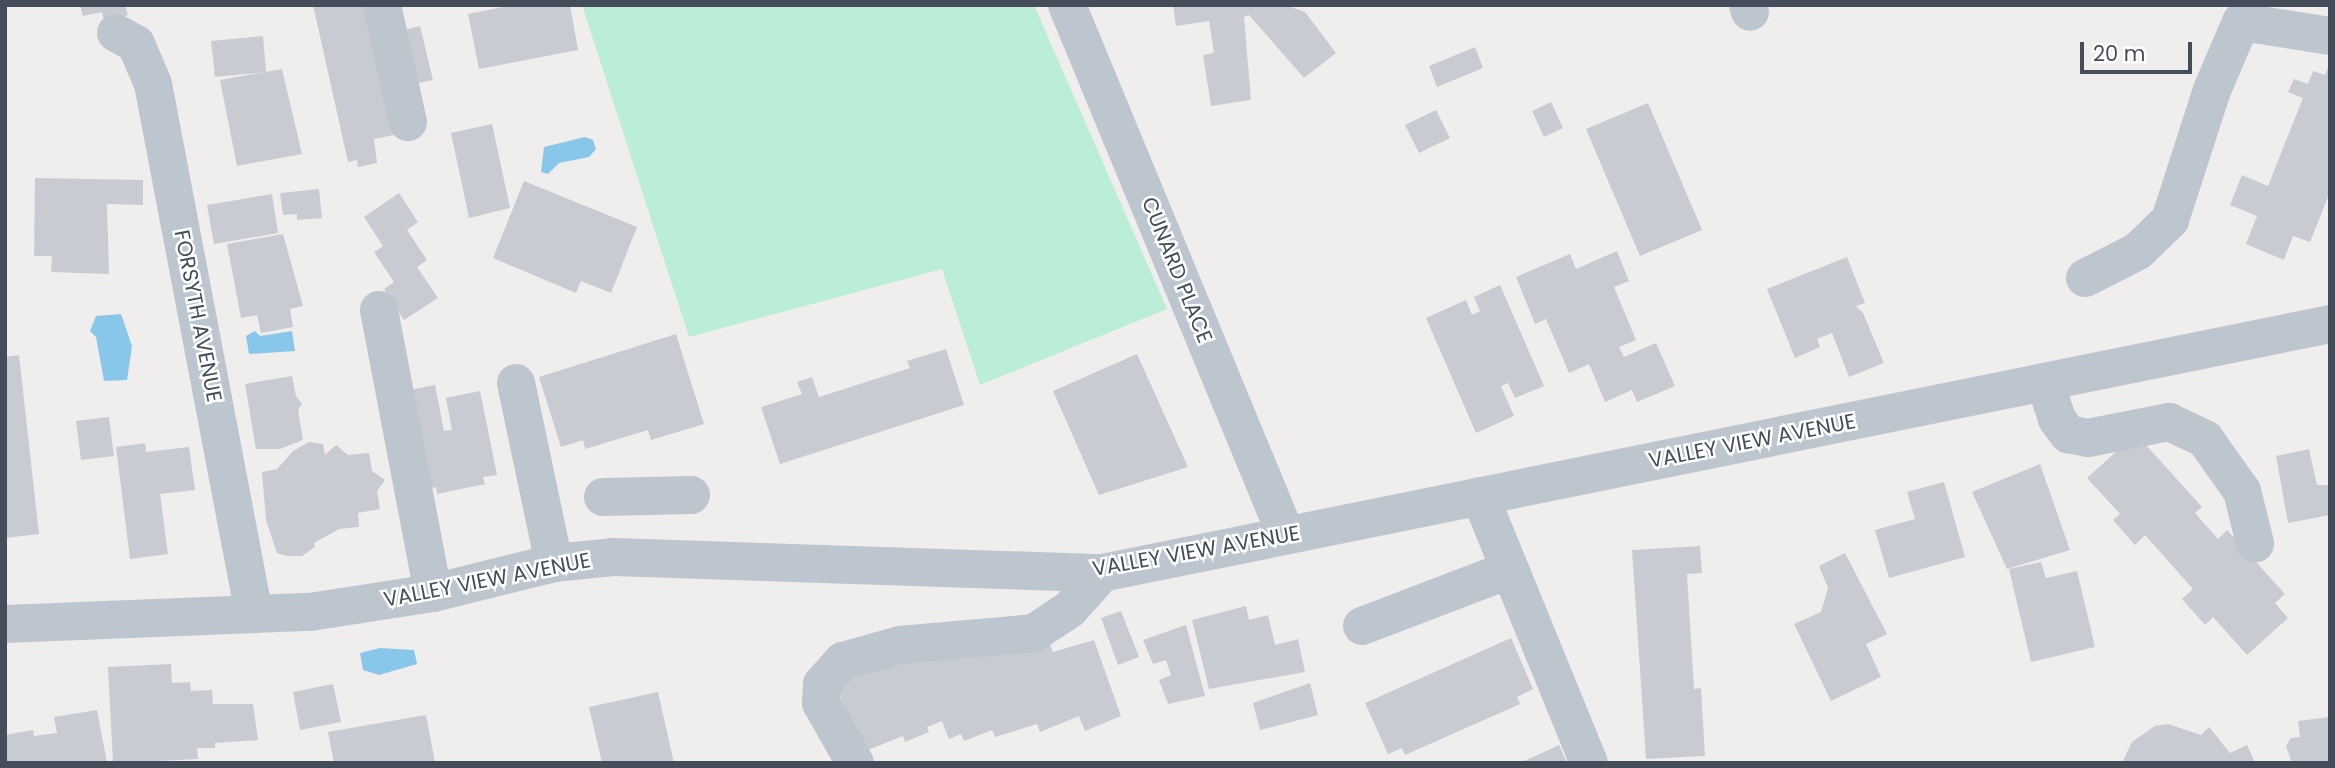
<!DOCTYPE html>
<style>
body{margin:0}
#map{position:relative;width:2335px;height:768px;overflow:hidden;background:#f0eded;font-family:Poppins,sans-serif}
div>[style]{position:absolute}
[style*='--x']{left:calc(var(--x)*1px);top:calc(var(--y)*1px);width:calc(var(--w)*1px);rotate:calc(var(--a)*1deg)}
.green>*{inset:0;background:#baeed6}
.water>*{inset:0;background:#88c7ea}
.building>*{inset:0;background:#c9cbd3}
.minor>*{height:38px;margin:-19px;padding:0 19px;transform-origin:19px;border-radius:19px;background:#bdc5cf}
span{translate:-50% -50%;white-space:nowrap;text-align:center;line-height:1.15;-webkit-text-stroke:5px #fff;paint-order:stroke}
.street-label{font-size:21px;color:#454d5a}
.frame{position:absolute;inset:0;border:7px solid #454d5a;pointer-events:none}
.scale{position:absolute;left:2080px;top:42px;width:112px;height:32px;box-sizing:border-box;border:4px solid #454d5a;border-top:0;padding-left:9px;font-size:21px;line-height:24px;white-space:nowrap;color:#454d5a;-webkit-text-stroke:5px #fff;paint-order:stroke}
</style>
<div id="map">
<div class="green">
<i style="clip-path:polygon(582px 5px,1034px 5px,1167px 309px,980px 385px,942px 269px,689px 337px)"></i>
</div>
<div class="water">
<i style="clip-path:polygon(585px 137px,593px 140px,596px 149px,589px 157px,559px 163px,548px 174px,541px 172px,544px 147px)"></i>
<i style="clip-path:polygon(121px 314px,132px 346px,127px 380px,104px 381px,96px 337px,90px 331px,96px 316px)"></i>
<i style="clip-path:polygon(255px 331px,260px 336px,292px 331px,295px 351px,249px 354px,246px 336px)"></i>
<i style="clip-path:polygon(380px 648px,414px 650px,417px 664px,379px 675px,363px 670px,360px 653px)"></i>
</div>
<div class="building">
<i style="clip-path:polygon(80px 5px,125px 5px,128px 15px,104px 21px,102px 12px,83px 16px)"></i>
<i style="clip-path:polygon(313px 5px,366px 5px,394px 135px,374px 139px,377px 163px,358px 167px,357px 160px,348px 162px)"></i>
<i style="clip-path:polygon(514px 5px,570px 5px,578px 50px,479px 69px,468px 14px)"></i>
<i style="clip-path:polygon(1173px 5px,1285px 5px,1305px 12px,1336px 53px,1304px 78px,1249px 15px,1244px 17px,1251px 100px,1211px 106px,1203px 55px,1214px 53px,1209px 21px,1176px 26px)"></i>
<i style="clip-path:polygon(420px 26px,433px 80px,414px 84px,401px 31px)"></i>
<i style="clip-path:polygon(263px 36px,266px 72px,215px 77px,211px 41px)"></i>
<i style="clip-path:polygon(1475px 47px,1483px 68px,1437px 87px,1429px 66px)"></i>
<i style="clip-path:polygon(2330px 63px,2330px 192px,2310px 242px,2293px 236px,2284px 260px,2246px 244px,2257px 216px,2230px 205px,2242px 175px,2268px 186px,2303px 98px,2288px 92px,2294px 79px,2308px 84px,2313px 71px,2325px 75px)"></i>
<i style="clip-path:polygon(282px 69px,302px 154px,237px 166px,220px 80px)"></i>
<i style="clip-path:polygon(1551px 102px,1563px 128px,1544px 137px,1532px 111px)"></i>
<i style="clip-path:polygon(1648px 103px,1702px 230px,1640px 256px,1586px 129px)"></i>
<i style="clip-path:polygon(1436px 110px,1450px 138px,1419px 153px,1405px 125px)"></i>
<i style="clip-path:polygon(492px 124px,510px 208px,469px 218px,451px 133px)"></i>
<i style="clip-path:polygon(35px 178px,143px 180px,143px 205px,107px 204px,109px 274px,51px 272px,52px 256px,34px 256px)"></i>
<i style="clip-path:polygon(524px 181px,637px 227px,611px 293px,581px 281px,576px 293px,493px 258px)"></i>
<i style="clip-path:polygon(319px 189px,322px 218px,297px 220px,297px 214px,283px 215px,280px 193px)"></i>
<i style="clip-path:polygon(399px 193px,418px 222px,407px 230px,427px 260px,417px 267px,438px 298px,404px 320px,384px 289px,394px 282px,374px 252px,383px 246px,364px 217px)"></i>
<i style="clip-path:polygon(272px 194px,278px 233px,214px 244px,207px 205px)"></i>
<i style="clip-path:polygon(283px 234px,303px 306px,290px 309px,293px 327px,261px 333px,257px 315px,241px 318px,227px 244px)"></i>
<i style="clip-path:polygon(1617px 251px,1629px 281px,1614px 287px,1636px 340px,1619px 347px,1624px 357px,1656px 343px,1675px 386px,1637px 402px,1632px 390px,1605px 402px,1589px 364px,1569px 373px,1546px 319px,1535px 324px,1516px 277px,1570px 254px,1576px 269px)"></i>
<i style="clip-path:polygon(1847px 257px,1865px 303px,1856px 306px,1863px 313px,1884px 363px,1849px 377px,1832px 333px,1817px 339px,1820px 347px,1795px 358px,1767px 289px)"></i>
<i style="clip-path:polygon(1500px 285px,1544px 386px,1515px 398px,1508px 383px,1501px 386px,1514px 416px,1476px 433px,1426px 318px,1466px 300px,1472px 315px,1480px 311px,1474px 297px)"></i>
<i style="clip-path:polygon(676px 334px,704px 424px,651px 440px,648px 430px,585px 449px,583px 440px,561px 447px,539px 377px)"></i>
<i style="clip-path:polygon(946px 349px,964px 405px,780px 464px,761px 407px,802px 394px,797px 382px,812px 377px,819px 397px,910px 368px,907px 361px)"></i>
<i style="clip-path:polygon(1137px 354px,1188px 467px,1099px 495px,1053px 391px)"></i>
<i style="clip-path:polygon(19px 355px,39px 534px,5px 538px,5px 357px)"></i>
<i style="clip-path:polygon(292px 376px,296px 396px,302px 404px,298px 410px,303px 440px,280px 449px,256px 449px,245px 384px)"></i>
<i style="clip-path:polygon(435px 385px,444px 431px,452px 430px,446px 398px,480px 391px,497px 475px,483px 477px,485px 484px,437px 494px,436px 487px,423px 490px,404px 391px)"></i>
<i style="clip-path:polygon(109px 417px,114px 456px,81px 460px,76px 421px)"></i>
<i style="clip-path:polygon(2136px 434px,2202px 507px,2195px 513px,2218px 539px,2227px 530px,2285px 594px,2275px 603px,2288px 618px,2247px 655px,2213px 617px,2205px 625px,2182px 599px,2193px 589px,2145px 535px,2135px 545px,2113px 520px,2120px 514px,2087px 478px)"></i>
<i style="clip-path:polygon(309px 442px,323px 444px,325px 455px,336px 445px,348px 455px,369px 453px,372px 471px,385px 480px,377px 491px,380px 509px,358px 513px,359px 527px,339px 529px,314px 543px,315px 547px,302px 556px,287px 556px,277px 553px,266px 520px,262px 472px,277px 469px,293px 451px)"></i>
<i style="clip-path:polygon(145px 443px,146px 452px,189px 447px,195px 490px,160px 494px,168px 554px,130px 559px,116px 447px)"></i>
<i style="clip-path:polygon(2309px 449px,2317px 485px,2330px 485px,2330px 515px,2288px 523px,2276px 456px)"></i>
<i style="clip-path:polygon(2040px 464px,2070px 550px,2007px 569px,1972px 492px)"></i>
<i style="clip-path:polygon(1944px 482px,1965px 557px,1889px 578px,1875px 530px,1915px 519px,1907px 492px)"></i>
<i style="clip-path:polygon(1700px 546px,1702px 573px,1687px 574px,1694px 689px,1701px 688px,1705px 756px,1646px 759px,1632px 550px)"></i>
<i style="clip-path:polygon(1845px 553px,1887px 634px,1866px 644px,1881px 677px,1831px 701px,1794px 624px,1821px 612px,1828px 588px,1819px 566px)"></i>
<i style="clip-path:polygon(2041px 562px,2046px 578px,2077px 571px,2095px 647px,2031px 662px,2009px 569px)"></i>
<i style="clip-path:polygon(1246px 606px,1249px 620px,1268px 615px,1275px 645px,1298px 639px,1305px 672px,1209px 689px,1192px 620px)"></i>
<i style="clip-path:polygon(1121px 611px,1139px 657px,1118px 665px,1101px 618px)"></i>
<i style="clip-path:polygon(1186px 625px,1205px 696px,1168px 704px,1159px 680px,1171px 675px,1166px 660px,1153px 664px,1143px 640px)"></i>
<i style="clip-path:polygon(1511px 638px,1533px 689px,1517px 697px,1520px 704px,1405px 755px,1402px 748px,1388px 754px,1365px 703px)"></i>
<i style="clip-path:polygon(1094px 640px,1121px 716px,1085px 731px,1079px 716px,1040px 732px,1037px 724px,995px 737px,992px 730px,964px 741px,961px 734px,949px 739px,942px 721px,927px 727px,929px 732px,905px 742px,903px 736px,863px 752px,833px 679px,916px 657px,918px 663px,961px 651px,963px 659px,986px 650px,1050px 645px,1053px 652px)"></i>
<i style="clip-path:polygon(171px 664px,172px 683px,190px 682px,191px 691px,212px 690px,213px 704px,253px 704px,258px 740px,215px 743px,215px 748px,197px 748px,198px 759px,113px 763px,108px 667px)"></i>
<i style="clip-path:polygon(1310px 683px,1318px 715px,1260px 730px,1253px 703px)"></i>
<i style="clip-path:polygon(333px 684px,341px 722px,300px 730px,293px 692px)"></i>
<i style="clip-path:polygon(658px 692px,674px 763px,602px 763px,589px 707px)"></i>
<i style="clip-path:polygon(97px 710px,107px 763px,5px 763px,5px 735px,33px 730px,34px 736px,57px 733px,54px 717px)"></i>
<i style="clip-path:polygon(426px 715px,435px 763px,334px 763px,328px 732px)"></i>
<i style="clip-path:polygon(2330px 717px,2330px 763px,2292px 763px,2286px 746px,2291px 738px,2300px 737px,2298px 721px)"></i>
<i style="clip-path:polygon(2168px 724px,2201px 735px,2209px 727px,2230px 753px,2247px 745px,2255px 763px,2122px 763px,2132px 742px,2155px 726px)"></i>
<i style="clip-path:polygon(1559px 745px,1567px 763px,1520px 763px)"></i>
</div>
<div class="minor">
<i style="--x:382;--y:5;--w:120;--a:77.5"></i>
<i style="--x:1067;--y:5;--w:573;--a:67.55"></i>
<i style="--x:1748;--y:5;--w:7;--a:74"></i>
<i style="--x:116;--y:33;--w:23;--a:29"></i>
<i style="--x:136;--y:44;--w:43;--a:67"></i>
<i style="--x:153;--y:84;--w:540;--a:79.21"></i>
<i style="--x:2085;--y:278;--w:59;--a:-27"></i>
<i style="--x:2138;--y:251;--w:45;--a:-44.1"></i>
<i style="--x:2170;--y:220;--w:137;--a:-72.1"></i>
<i style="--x:2212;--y:90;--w:74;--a:-66.9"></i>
<i style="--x:2241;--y:22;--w:90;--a:8.9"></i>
<i style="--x:379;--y:310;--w:288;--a:79.2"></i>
<i style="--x:2045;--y:382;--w:39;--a:72"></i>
<i style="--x:2057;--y:419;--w:19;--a:54"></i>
<i style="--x:2068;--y:434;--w:20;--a:11"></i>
<i style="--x:2088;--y:438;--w:83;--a:-11.2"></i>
<i style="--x:2169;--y:422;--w:40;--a:25"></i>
<i style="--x:2205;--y:439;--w:64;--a:54.6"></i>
<i style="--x:2242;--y:491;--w:54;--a:76"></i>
<i style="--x:516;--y:383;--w:184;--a:78.1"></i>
<i style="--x:1480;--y:496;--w:288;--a:67.8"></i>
<i style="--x:603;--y:497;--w:88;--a:-1.3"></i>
<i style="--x:5;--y:624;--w:305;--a:-2.3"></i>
<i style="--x:310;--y:612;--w:124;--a:-8.8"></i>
<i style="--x:433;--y:593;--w:125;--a:-13.9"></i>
<i style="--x:554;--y:563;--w:59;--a:-5.8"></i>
<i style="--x:613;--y:557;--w:489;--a:1.9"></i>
<i style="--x:1102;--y:573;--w:1253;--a:-11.46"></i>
<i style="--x:1362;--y:626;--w:157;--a:-20.9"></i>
<i style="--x:855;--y:763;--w:69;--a:-119.5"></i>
<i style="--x:821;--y:703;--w:19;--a:-87"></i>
<i style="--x:822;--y:684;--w:31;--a:-48"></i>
<i style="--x:843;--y:661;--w:59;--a:-15.7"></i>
<i style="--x:900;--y:645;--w:135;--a:-5.1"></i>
<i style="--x:1034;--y:633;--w:43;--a:-33.7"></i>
<i style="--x:1070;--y:609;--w:48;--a:-48.4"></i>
</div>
<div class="street-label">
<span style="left:1177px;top:270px;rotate:68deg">CUNARD PLACE</span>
<span style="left:198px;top:316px;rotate:79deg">FORSYTH AVENUE</span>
<span style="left:1752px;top:441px;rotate:-11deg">VALLEY VIEW AVENUE</span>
<span style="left:1196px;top:551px;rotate:-10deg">VALLEY VIEW AVENUE</span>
<span style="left:487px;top:580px;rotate:-11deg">VALLEY VIEW AVENUE</span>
</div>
<div class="frame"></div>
<div class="scale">20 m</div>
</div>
